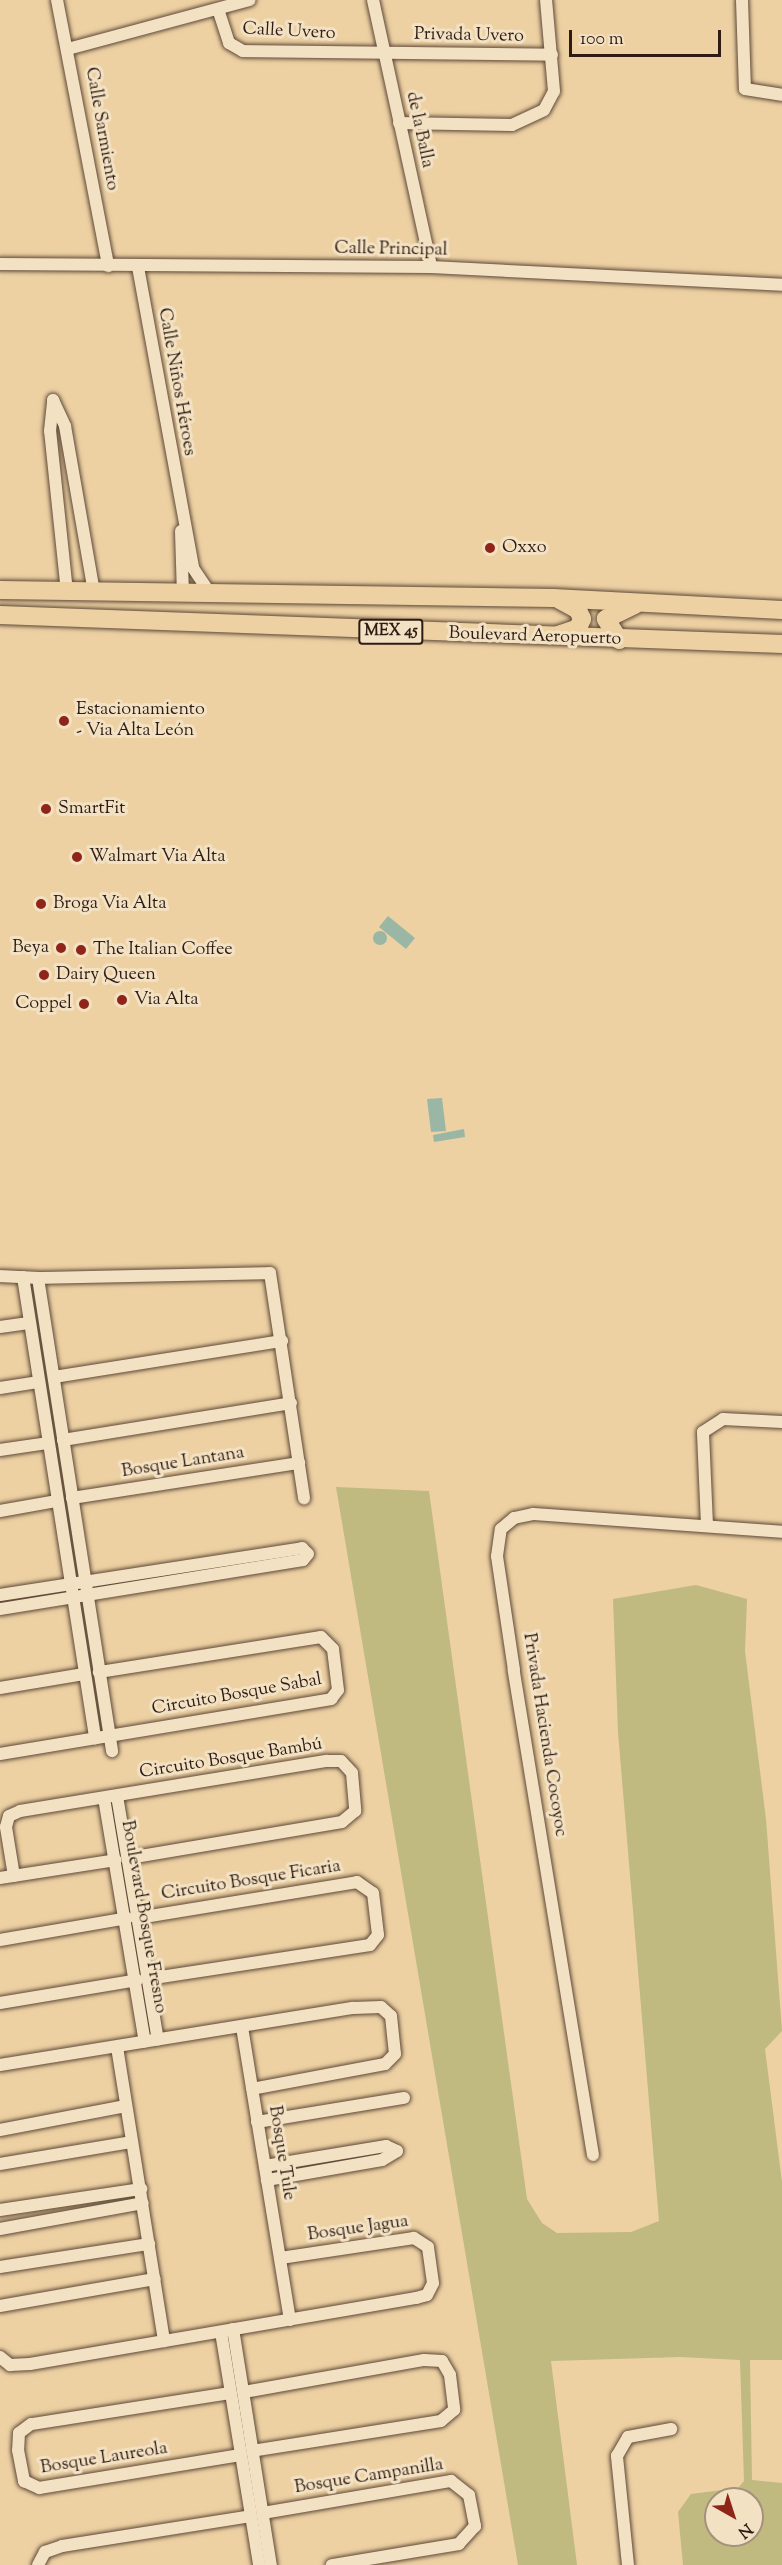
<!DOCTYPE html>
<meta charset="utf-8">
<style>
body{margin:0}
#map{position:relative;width:782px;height:2565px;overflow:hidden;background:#edd1a3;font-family:"Sorts Mill Goudy",serif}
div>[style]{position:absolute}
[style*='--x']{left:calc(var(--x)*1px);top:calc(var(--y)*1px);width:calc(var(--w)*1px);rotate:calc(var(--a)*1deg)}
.green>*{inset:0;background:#c0b980}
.water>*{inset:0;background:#99b7a4}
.round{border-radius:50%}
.roads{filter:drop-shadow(0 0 2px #5e4938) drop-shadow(0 0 2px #5e4938)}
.minor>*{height:12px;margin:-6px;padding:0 6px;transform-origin:6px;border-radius:6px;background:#f3e1c3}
.highway>*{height:18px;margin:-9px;padding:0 9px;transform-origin:9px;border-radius:9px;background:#edd1a3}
.dots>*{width:16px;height:16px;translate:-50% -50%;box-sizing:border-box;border:3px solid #f3e1c3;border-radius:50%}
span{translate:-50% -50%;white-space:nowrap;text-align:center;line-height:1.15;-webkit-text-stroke:6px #f3e1c3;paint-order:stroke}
.shield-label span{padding:2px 4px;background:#f3e1c3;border:2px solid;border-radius:4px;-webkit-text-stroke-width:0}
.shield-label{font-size:16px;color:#2e1c14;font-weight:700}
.street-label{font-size:18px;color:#2e1c14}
.poi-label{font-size:18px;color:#2e1c14}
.left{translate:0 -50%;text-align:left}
.right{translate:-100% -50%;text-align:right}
.north{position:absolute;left:704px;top:2487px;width:60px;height:60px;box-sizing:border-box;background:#f3e1c3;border:2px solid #a4927d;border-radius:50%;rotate:141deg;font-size:16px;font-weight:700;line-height:24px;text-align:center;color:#2e1c14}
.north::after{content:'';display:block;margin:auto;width:21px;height:27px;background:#8f2418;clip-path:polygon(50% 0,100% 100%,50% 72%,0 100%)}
.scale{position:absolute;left:569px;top:30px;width:152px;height:27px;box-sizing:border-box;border:3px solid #2e1c14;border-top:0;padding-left:8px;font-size:18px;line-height:21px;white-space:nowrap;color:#2e1c14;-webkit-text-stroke:4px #f3e1c3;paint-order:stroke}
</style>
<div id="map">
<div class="green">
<i style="clip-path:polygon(evenodd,336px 1487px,429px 1491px,527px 2199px,542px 2223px,557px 2233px,631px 2232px,659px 2221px,618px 1732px,613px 1599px,696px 1585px,747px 1599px,745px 1651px,766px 1819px,782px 2031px,765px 2049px,782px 2182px,782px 2360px,750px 2360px,752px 2480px,782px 2483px,782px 2565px,683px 2565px,678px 2512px,691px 2494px,738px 2488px,744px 2481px,740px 2360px,680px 2357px,551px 2361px,577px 2565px,518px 2565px,336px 1487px,716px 2499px,752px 2499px,752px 2535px,716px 2535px,716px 2499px)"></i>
</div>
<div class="water">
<i style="clip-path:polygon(388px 916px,415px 938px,406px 949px,379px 927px)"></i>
<i class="round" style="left:373px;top:931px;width:14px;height:14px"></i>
<i style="clip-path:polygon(442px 1098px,446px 1131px,431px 1132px,427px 1099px)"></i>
<i style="clip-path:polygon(464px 1129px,465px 1137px,434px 1142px,433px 1135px)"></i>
</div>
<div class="roads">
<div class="minor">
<i style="--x:57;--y:0;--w:271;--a:79.1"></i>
<i style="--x:373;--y:0;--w:273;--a:77.7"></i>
<i style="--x:742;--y:0;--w:89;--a:88.1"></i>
<i style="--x:745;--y:89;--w:37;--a:9"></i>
<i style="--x:218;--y:9;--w:36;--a:72"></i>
<i style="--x:229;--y:43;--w:16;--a:30"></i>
<i style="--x:243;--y:51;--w:309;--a:0.7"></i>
<i style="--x:68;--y:49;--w:188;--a:-15.1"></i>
<i style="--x:399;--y:123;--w:113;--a:1"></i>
<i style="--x:512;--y:125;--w:35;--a:-25"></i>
<i style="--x:544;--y:110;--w:21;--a:-62"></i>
<i style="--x:554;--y:91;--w:91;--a:-95"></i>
<i style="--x:0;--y:264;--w:431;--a:0.4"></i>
<i style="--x:431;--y:267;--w:351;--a:2.9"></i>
<i style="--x:138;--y:267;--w:306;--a:79.6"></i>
<i style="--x:193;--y:568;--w:32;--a:56"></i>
<i style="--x:181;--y:531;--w:63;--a:88.2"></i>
<i style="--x:67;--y:592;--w:162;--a:-96"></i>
<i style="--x:50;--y:431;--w:31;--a:-84"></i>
<i style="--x:53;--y:400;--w:29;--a:65"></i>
<i style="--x:65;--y:426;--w:169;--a:80.1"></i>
<i style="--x:0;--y:1276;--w:38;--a:3"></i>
<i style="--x:38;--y:1278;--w:479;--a:81.1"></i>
<i style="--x:23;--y:1277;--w:467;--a:81.1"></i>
<i style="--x:38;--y:1278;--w:232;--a:-1.2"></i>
<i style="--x:270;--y:1273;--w:228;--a:81.4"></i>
<i style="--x:0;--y:1327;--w:29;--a:-8"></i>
<i style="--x:54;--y:1377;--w:231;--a:-9"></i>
<i style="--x:0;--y:1388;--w:38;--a:-9"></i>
<i style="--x:63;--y:1440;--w:231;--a:-9.2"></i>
<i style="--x:0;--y:1450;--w:49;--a:-8.3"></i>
<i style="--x:72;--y:1498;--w:230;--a:-8.8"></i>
<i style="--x:0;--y:1511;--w:58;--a:-10"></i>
<i style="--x:707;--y:1525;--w:93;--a:-92.5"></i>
<i style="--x:703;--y:1432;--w:24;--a:-33"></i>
<i style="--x:723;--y:1419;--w:59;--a:2.9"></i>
<i style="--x:0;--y:1595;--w:306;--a:-8.8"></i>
<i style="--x:302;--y:1548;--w:8;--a:45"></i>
<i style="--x:308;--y:1554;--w:8;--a:130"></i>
<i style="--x:303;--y:1560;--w:307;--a:170.8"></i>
<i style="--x:0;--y:1688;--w:85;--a:-9.5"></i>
<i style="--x:0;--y:1754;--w:336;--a:-9.4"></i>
<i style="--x:331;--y:1699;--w:11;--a:-52"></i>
<i style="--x:338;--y:1690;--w:41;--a:-97"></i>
<i style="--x:333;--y:1649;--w:17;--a:-135"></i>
<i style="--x:321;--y:1637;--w:225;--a:171"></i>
<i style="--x:117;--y:1796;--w:247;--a:80.5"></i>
<i style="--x:104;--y:1798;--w:247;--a:80.5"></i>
<i style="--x:14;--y:1876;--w:50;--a:-99.3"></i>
<i style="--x:6;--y:1827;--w:11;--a:-75"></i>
<i style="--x:9;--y:1816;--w:12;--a:-24"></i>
<i style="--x:20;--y:1811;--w:311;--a:-9.3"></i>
<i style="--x:327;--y:1761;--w:14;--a:0"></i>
<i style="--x:341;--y:1761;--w:16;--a:47"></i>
<i style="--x:352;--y:1773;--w:38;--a:85"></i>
<i style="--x:355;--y:1811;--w:17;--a:140"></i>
<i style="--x:342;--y:1822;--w:216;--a:170.4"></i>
<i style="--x:0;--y:1878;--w:117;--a:-8.8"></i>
<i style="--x:138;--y:1918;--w:222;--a:-9.3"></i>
<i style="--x:357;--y:1882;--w:19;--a:35"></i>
<i style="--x:373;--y:1893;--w:42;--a:83.2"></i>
<i style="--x:378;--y:1935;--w:13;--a:129"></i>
<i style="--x:370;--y:1945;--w:225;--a:171.3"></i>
<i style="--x:0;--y:1940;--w:129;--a:-9.8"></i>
<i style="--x:0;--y:2003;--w:139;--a:-9.5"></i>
<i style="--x:242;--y:2027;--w:297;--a:80.7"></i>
<i style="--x:117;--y:2047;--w:298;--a:80.9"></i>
<i style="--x:0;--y:2065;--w:358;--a:-9.2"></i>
<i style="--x:353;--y:2008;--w:28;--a:-2"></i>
<i style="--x:381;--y:2007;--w:13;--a:42"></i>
<i style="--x:391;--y:2016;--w:38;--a:84"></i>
<i style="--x:395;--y:2054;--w:14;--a:135"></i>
<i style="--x:385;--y:2064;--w:135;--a:169.4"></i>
<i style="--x:257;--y:2122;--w:149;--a:-9.3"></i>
<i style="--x:0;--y:2130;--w:128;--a:-10.8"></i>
<i style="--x:593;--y:2155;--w:491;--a:-99.3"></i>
<i style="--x:514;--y:1670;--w:115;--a:-98.5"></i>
<i style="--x:497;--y:1556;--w:27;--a:-82"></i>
<i style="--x:501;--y:1529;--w:17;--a:-40"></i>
<i style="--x:514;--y:1518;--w:19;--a:-12"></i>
<i style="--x:533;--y:1514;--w:250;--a:4.1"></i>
<i style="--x:0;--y:2164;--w:134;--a:-9.5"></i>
<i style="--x:265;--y:2166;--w:123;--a:-9.4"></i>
<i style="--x:386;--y:2146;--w:12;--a:24"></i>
<i style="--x:397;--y:2151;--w:17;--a:149"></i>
<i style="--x:382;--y:2160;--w:117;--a:170.1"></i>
<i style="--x:0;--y:2210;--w:143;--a:-8.5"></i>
<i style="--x:0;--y:2229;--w:145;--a:-10.3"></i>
<i style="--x:0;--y:2267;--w:151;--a:-8.8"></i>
<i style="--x:0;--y:2306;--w:157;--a:-9.9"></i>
<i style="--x:233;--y:2329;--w:239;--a:80.9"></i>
<i style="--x:221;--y:2332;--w:236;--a:80.7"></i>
<i style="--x:0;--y:2357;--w:13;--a:39"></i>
<i style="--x:10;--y:2365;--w:20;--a:-3"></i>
<i style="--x:30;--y:2364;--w:392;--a:-9.7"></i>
<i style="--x:416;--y:2298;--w:11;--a:-15"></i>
<i style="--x:427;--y:2295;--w:13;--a:-63"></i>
<i style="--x:433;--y:2283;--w:36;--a:-98"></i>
<i style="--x:428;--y:2247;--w:17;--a:-147"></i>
<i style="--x:414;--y:2238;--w:135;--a:171.5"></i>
<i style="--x:244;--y:2392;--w:183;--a:-10.1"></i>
<i style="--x:424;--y:2360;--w:18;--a:3"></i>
<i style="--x:442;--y:2361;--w:16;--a:60"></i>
<i style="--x:450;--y:2375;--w:35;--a:83"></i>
<i style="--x:454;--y:2410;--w:17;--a:140"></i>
<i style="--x:441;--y:2421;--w:191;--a:171"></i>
<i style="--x:230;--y:2393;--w:201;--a:171.1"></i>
<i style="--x:31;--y:2424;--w:15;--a:143"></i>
<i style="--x:19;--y:2433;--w:17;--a:93"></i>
<i style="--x:18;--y:2450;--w:32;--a:79"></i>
<i style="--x:24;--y:2481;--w:17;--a:25"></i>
<i style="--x:39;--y:2488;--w:204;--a:-9.3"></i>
<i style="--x:263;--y:2513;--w:191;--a:-9.7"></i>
<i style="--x:451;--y:2481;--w:23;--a:38"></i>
<i style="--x:469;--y:2495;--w:32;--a:79"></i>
<i style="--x:475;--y:2526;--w:24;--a:132"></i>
<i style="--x:459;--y:2544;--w:129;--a:170.6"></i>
<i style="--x:38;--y:2565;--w:15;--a:-62"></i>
<i style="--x:45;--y:2552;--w:18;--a:-19"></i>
<i style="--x:62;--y:2546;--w:191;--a:-9"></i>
<i style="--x:628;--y:2565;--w:110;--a:-95.8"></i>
<i style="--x:617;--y:2456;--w:22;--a:-60"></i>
<i style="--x:628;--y:2437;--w:44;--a:-10.5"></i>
</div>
<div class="highway">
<i style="--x:0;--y:590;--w:553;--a:0.83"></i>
<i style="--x:553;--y:598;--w:229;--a:3"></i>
<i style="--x:0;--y:615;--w:783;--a:2.12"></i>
<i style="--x:558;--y:635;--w:21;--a:-19"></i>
<i style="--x:578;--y:628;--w:10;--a:-66"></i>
<i style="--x:582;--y:619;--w:10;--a:-114"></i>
<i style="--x:578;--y:610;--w:21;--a:-151"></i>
<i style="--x:619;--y:640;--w:25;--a:-122"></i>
<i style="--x:606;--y:619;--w:32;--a:-26"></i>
</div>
</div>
<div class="dots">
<i style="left:490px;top:548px;background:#8f2418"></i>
<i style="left:64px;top:721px;background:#8f2418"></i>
<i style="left:46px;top:809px;background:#8f2418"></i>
<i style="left:77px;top:857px;background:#8f2418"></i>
<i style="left:41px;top:904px;background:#8f2418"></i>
<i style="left:61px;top:948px;background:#8f2418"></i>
<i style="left:81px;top:950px;background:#8f2418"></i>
<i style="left:44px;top:975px;background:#8f2418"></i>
<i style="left:122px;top:1000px;background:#8f2418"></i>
<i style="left:84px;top:1004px;background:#8f2418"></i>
</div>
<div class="shield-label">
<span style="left:391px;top:632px">MEX 45</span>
</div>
<div class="street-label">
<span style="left:289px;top:32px;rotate:3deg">Calle Uvero</span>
<span style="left:469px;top:36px;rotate:1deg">Privada Uvero</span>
<span style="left:101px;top:129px;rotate:80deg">Calle Sarmiento</span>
<span style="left:419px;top:130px;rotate:78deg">de la Balla</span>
<span style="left:391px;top:250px;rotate:1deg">Calle Principal</span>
<span style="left:176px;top:382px;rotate:80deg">Calle Niños Héroes</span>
<span style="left:535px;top:637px;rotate:2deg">Boulevard Aeropuerto</span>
<span style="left:183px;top:1463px;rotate:-9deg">Bosque Lantana</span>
<span style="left:237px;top:1695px;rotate:-10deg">Circuito Bosque Sabal</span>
<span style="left:544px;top:1735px;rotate:81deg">Privada Hacienda Cocoyoc</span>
<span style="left:231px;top:1759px;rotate:-9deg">Circuito Bosque Bambú</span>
<span style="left:251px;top:1881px;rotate:-9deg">Circuito Bosque Ficaria</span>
<span style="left:143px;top:1917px;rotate:80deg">Boulevard Bosque Fresno</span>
<span style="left:281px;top:2153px;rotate:81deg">Bosque Tule</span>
<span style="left:358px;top:2229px;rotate:-8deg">Bosque Jagua</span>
<span style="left:104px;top:2459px;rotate:-9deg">Bosque Laureola</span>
<span style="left:369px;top:2477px;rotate:-9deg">Bosque Campanilla</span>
</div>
<div class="poi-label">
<span class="left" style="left:502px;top:548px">Oxxo</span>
<span class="left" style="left:76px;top:721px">Estacionamiento<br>- Via Alta León</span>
<span class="left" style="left:58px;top:809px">SmartFit</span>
<span class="left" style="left:89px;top:857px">Walmart Via Alta</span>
<span class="left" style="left:53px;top:904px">Broga Via Alta</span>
<span class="right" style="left:49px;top:948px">Beya</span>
<span class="left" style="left:93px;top:950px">The Italian Coffee</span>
<span class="left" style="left:56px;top:975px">Dairy Queen</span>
<span class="left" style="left:134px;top:1000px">Via Alta</span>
<span class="right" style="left:72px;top:1004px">Coppel</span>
</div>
<div class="north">N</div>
<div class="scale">100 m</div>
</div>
